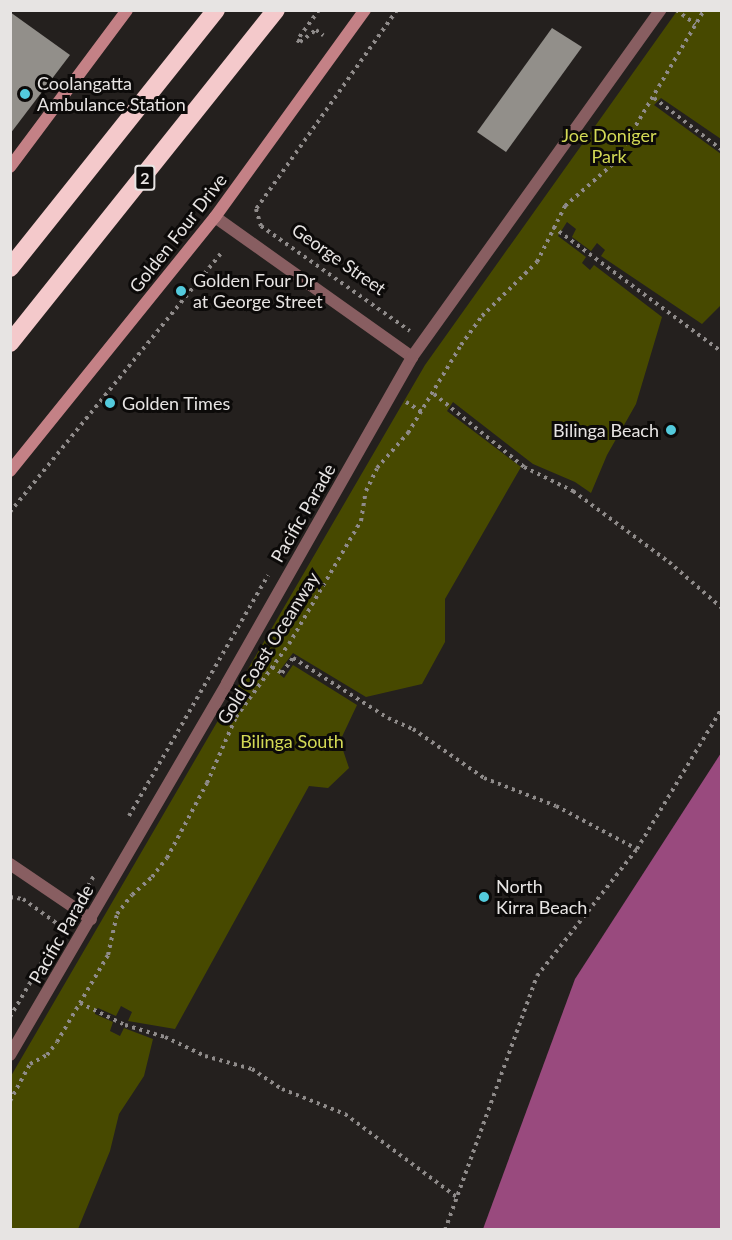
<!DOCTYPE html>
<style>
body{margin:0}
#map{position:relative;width:732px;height:1240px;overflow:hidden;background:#24201e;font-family:Lato,sans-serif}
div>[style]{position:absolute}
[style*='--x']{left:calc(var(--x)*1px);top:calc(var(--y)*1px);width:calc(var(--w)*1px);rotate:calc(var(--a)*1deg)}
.green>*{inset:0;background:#474900}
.water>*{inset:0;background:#994a7e}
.building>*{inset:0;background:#928f8a}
.path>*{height:4px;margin-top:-2px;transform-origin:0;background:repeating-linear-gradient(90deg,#8f8b8a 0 3px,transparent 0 7.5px)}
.street>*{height:12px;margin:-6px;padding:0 6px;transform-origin:6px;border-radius:6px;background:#885e61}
.secondary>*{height:12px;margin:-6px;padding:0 6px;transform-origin:6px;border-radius:6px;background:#c48186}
.highway>*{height:18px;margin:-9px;padding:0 9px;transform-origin:9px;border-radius:9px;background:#f4c9cb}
.dots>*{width:16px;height:16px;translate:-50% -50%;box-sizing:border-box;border:3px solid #0c0a09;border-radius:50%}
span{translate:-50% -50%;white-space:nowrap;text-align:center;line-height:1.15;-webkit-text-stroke:6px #0c0a09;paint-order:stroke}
.shield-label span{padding:2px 4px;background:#0c0a09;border:2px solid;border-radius:4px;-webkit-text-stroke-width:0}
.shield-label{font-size:16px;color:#e7e4e3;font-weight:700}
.poi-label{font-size:18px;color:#e7e4e3}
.left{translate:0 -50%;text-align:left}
.right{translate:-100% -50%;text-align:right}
.park-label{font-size:18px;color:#d3d955}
.street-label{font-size:18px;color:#e7e4e3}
.frame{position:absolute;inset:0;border:12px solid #e7e4e3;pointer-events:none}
</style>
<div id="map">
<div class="green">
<i style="clip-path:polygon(677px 11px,721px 11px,721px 139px,661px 98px,654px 105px,721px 154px,721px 305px,702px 324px,601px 256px,605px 250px,597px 243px,591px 251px,572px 237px,576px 229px,567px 222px,558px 236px,586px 257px,582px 263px,590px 270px,594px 265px,662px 317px,636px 404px,607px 455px,591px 493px,575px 482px,533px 464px,453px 402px,447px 411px,521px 467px,445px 599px,445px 642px,422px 684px,366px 697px,293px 653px,278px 673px,284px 678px,293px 665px,357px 705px,340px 741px,349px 768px,328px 788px,309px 786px,175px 1029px,128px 1021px,132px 1012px,121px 1006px,116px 1016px,98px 1008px,95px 1010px,95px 1014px,113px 1022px,110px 1031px,120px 1036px,124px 1028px,153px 1039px,144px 1076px,119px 1114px,110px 1151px,78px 1229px,11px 1229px,11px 1076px,425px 365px)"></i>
</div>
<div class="water">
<i style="clip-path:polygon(721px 753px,721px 1229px,483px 1229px,575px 979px)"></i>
</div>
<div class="building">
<i style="clip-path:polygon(10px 12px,70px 55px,10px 134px)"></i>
<i style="clip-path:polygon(552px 28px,582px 47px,506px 152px,477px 132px)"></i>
</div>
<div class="path">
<i style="--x:319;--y:10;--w:37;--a:126"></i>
<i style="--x:297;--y:40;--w:4;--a:34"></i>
<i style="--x:300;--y:42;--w:20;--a:-37"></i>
<i style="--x:316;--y:30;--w:9;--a:36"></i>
<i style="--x:397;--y:10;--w:244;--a:125.3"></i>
<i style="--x:256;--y:209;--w:18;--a:74"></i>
<i style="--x:261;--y:226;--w:182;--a:35.2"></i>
<i style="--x:676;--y:10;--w:24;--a:36"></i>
<i style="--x:654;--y:98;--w:86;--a:37.4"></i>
<i style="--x:553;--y:227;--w:210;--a:36.5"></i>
<i style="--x:434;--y:394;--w:116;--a:39"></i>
<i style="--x:524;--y:467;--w:55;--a:26.1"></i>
<i style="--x:573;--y:491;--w:119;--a:36.5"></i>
<i style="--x:669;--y:562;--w:70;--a:41"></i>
<i style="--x:406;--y:402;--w:19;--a:32"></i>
<i style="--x:10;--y:512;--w:337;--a:-50.8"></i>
<i style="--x:272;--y:667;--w:12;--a:31"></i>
<i style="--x:282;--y:673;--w:19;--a:-54"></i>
<i style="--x:293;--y:658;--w:112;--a:32.3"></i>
<i style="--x:388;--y:718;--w:27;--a:24"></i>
<i style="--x:413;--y:729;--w:86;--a:34.6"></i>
<i style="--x:484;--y:778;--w:77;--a:21.3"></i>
<i style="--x:556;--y:806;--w:92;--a:28"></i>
<i style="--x:129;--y:816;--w:278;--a:-60"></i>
<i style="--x:88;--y:886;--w:14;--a:-60"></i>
<i style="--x:10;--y:897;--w:13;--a:9"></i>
<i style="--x:23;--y:899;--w:49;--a:35.9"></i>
<i style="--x:80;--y:1003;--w:50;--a:26.1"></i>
<i style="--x:125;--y:1025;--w:42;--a:16.7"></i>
<i style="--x:165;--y:1037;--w:44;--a:25.4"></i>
<i style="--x:205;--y:1056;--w:49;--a:15.5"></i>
<i style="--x:252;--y:1069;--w:36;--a:34"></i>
<i style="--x:282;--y:1089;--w:68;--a:21.6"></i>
<i style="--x:345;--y:1114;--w:141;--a:36.6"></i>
<i style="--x:10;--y:1017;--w:107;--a:-59.6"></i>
<i style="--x:10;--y:1101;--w:42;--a:-61.6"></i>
<i style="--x:30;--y:1064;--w:19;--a:-28"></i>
<i style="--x:47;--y:1055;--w:16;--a:-52"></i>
<i style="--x:57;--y:1042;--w:101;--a:-59.6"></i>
<i style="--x:108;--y:955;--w:42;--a:-77.6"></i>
<i style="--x:117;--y:914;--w:24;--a:-52"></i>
<i style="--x:132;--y:895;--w:27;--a:-42"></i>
<i style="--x:152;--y:877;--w:24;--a:-52"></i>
<i style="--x:167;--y:858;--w:85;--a:-61.9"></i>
<i style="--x:207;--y:783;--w:72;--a:-66.3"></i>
<i style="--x:236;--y:717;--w:90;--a:-54"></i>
<i style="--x:289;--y:644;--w:143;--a:-59.7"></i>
<i style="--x:361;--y:521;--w:30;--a:-81"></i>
<i style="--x:366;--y:491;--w:25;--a:-64"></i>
<i style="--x:377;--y:468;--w:47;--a:-48.5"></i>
<i style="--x:408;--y:433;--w:103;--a:-58.9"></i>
<i style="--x:461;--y:345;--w:36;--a:-54"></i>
<i style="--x:482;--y:316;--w:77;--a:-44.5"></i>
<i style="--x:537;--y:262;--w:63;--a:-63.4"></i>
<i style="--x:565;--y:206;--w:64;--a:-41.2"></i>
<i style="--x:613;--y:164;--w:179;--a:-59.4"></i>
<i style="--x:445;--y:1230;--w:270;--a:-70.1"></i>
<i style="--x:537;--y:976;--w:162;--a:-51.8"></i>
<i style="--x:637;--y:849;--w:165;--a:-58.9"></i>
</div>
<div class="street">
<i style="--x:215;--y:217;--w:242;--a:35.4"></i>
<i style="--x:10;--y:864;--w:98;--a:34.2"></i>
<i style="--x:10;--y:1055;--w:431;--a:-59.7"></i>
<i style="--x:227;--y:683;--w:375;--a:-60.4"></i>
<i style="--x:412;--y:357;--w:427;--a:-54.4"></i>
</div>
<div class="secondary">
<i style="--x:10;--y:167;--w:196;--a:-53.3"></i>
<i style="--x:10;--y:471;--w:326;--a:-51.1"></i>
<i style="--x:215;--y:217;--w:256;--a:-54.1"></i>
</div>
<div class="highway">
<i style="--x:10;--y:268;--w:330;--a:-51.4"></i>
<i style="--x:10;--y:343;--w:426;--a:-51.4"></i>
</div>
<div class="dots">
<i style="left:25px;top:94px;background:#53cadc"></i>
<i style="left:181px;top:291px;background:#53cadc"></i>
<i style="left:110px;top:403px;background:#53cadc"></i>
<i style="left:671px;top:430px;background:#53cadc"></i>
<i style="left:484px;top:897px;background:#53cadc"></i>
</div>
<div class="shield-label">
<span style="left:145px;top:178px">2</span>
</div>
<div class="poi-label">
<span class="left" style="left:37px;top:94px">Coolangatta<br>Ambulance Station</span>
<span class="left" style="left:193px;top:291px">Golden Four Dr<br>at George Street</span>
<span class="left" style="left:122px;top:403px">Golden Times</span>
<span class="right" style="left:659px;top:430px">Bilinga Beach</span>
<span class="left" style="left:496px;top:897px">North<br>Kirra Beach</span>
</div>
<div class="park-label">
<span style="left:609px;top:146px">Joe Doniger<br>Park</span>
<span style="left:292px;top:741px">Bilinga South</span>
</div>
<div class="street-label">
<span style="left:178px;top:233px;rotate:-52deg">Golden Four Drive</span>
<span style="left:339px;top:259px;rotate:35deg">George Street</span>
<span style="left:303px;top:513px;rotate:-60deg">Pacific Parade</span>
<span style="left:268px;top:648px;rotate:-58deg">Gold Coast Oceanway</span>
<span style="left:61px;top:934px;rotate:-60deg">Pacific Parade</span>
</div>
<div class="frame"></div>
</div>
